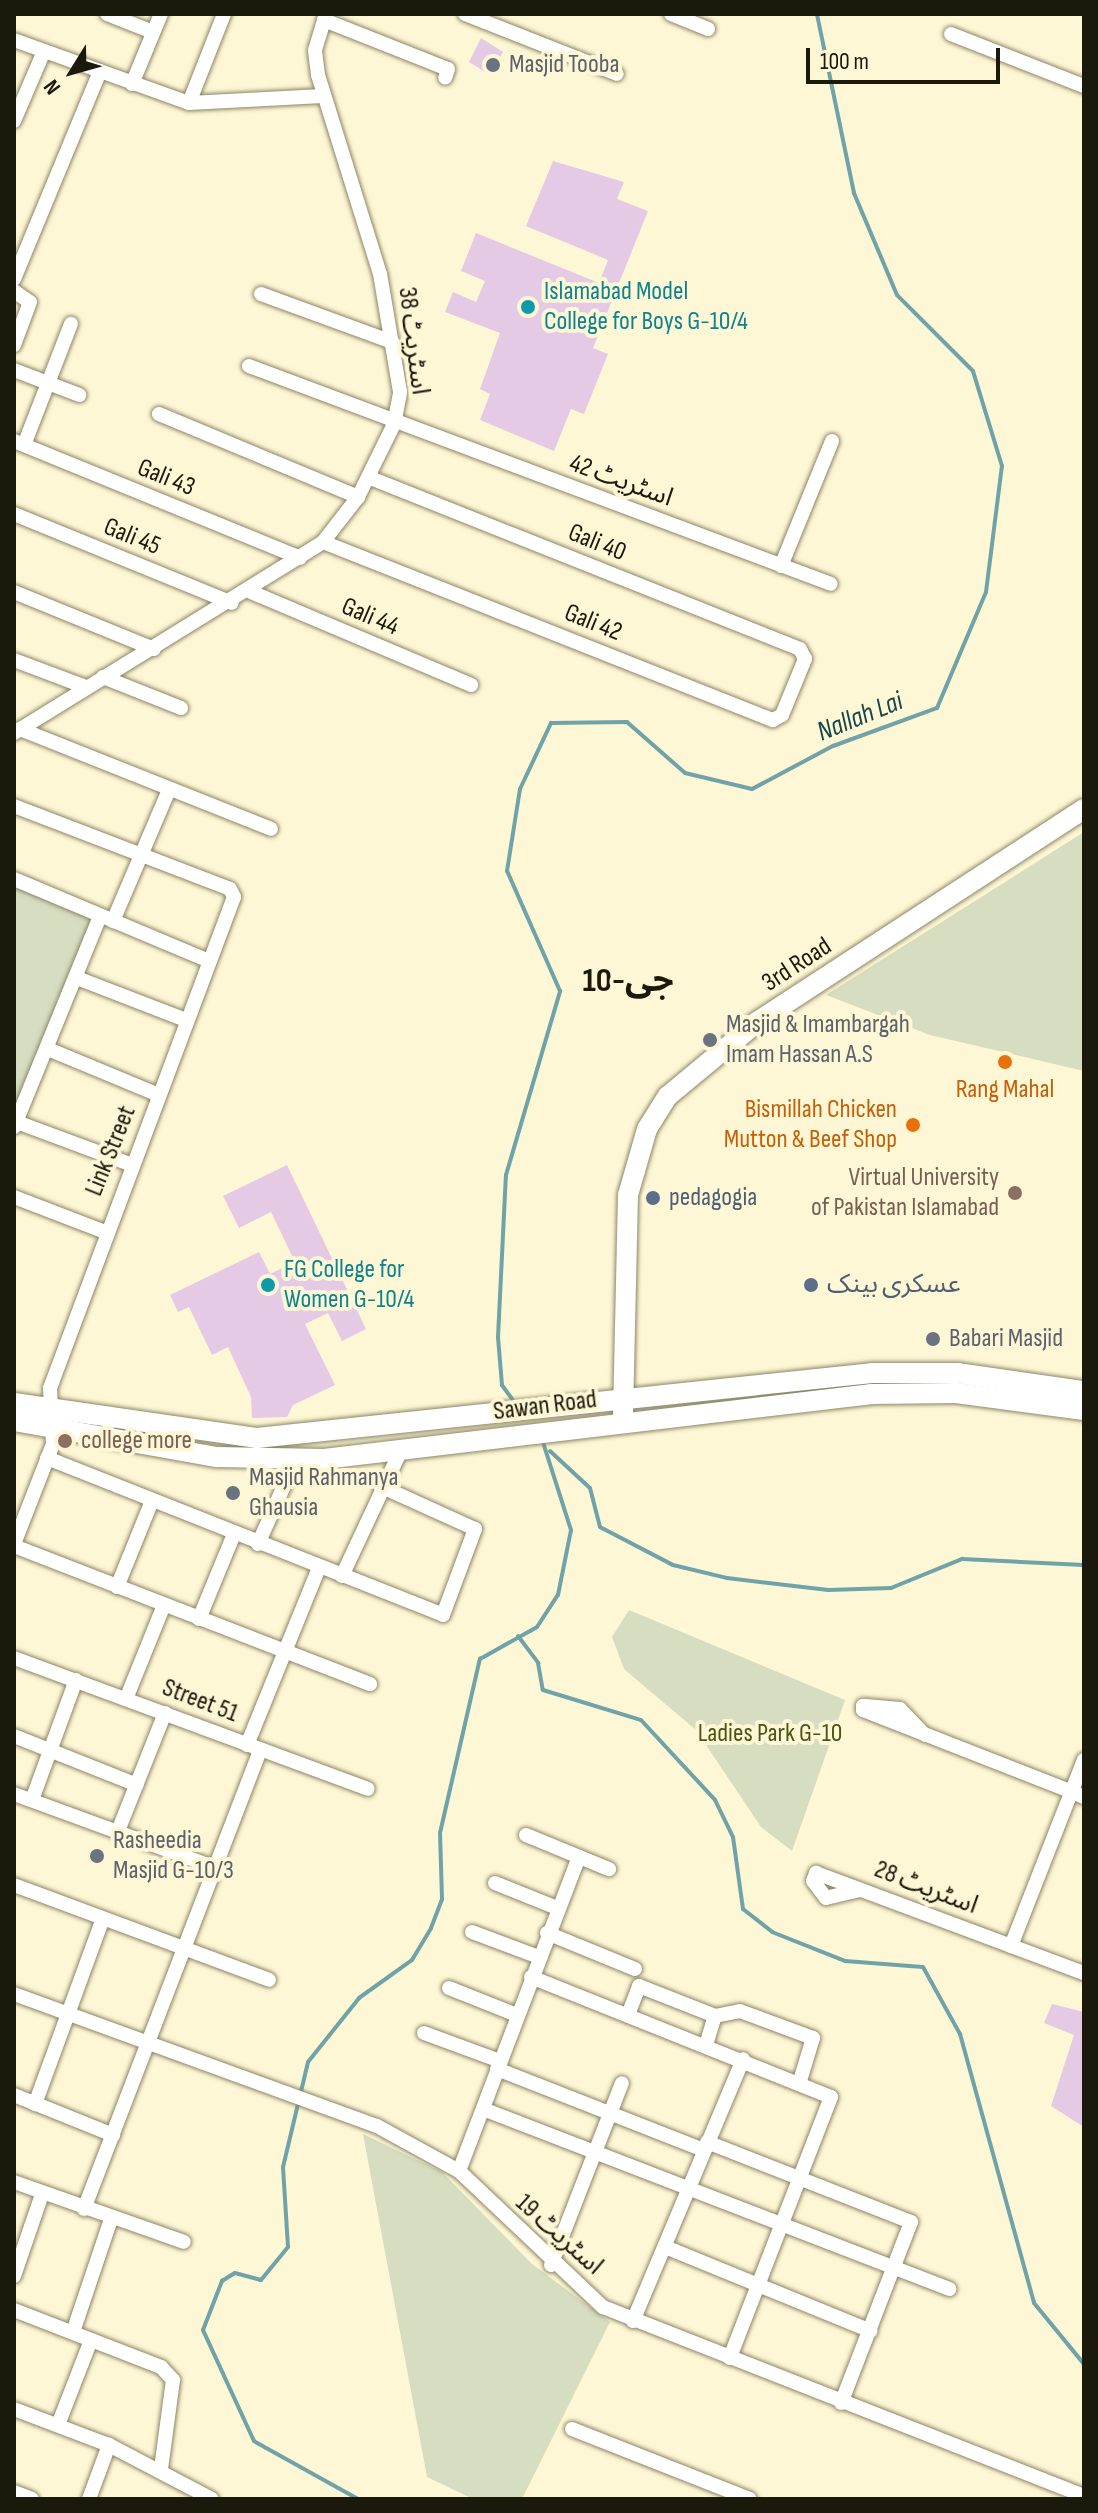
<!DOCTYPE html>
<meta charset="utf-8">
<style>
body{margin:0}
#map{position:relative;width:1098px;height:2513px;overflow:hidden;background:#fef7d5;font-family:"Sofia Sans Condensed","Noto Sans Arabic",sans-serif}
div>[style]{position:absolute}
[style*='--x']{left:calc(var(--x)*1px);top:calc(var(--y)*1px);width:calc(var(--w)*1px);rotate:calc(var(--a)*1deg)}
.green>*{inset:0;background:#d6ddc0}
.stream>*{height:4px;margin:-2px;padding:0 2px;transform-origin:2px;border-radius:2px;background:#70a3a8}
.building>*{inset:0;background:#e4cae4}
.roads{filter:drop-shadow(0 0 2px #8c8667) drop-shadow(0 0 2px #8c8667)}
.street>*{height:14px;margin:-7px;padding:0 7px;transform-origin:7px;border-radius:7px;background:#fff}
.secondary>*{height:20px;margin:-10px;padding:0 10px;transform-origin:10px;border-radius:10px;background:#fff}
.dots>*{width:22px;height:22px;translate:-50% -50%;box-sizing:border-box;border:4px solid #fef7d5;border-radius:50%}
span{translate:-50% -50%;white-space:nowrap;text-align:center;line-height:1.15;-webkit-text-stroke:8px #fef7d5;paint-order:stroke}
.worship-label{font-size:26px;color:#5b616d}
.left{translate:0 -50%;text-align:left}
.culture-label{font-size:26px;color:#0d838f}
.street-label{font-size:26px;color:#1b180c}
.food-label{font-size:26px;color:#c56008}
.right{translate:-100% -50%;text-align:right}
.education-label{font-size:26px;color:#785e54}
.service-label{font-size:26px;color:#4e5e75}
.park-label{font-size:26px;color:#4b5517}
.water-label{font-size:28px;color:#15454a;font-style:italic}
.district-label{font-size:34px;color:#1b180c;font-weight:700}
.frame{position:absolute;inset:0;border:16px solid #1b180c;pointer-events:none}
.north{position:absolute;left:32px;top:32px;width:80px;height:80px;-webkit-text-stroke:6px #fef7d5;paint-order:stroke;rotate:233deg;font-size:22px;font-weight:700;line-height:32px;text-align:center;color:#1b180c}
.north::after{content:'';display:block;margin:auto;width:28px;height:36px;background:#1b180c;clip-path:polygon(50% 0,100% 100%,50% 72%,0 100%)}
.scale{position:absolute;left:806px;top:48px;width:194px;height:36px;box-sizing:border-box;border:4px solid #1b180c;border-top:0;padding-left:10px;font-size:24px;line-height:28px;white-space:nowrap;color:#1b180c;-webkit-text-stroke:6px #fef7d5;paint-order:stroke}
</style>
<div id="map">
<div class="green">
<i style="clip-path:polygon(1084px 832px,1084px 1071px,930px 1035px,826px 995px)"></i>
<i style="clip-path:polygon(14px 885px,92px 918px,14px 1110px)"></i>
<i style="clip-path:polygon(629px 1610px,845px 1700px,792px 1851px,761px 1827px,696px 1730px,624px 1669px,612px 1637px)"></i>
<i style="clip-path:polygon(363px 2134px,442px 2172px,532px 2264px,610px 2322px,522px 2499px,473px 2499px,427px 2477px)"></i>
</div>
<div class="stream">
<i style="--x:515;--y:1403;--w:22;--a:-126"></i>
<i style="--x:502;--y:1385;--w:48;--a:-94.8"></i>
<i style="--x:498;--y:1337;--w:162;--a:-87.2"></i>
<i style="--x:506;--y:1175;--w:192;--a:-73.6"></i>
<i style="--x:560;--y:991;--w:131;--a:-113.8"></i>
<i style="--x:507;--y:871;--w:83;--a:-81"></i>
<i style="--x:520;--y:789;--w:73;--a:-64.8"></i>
<i style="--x:551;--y:723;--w:76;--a:-0.8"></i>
<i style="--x:627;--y:722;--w:77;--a:41.3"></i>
<i style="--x:685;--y:773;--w:69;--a:13.4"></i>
<i style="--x:752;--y:789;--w:92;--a:-28"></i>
<i style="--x:833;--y:746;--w:111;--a:-20.1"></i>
<i style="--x:937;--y:708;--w:126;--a:-67.1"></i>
<i style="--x:986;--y:592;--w:127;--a:-82.8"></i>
<i style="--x:1002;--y:466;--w:99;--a:-107"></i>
<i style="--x:973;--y:371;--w:107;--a:-135"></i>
<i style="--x:897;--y:295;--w:111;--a:-112.9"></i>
<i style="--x:854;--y:193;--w:183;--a:-101.7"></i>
<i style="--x:550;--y:1451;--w:54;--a:42.8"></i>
<i style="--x:590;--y:1488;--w:40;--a:75.6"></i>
<i style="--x:600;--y:1527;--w:82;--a:27.5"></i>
<i style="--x:673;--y:1565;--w:56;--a:13.5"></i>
<i style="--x:727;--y:1578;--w:102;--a:6.8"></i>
<i style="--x:828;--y:1590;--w:63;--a:-1.8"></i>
<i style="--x:891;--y:1588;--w:77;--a:-22.2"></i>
<i style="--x:962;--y:1559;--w:122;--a:2.8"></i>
<i style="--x:518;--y:1636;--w:34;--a:53"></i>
<i style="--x:538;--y:1663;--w:27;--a:80"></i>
<i style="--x:543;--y:1690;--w:102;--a:17"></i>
<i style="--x:641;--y:1720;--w:109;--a:47.2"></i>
<i style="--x:715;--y:1800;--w:41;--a:64.1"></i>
<i style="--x:733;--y:1837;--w:73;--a:82.1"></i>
<i style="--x:743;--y:1909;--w:37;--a:38"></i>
<i style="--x:772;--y:1932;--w:79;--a:21.7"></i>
<i style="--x:845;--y:1961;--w:78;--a:4.4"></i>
<i style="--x:923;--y:1967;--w:77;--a:61.1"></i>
<i style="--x:960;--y:2034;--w:279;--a:74.6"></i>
<i style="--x:1034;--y:2303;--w:79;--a:50.7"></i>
<i style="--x:358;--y:2499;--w:119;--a:-150.9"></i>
<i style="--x:254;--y:2441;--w:122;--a:-114.7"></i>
<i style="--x:203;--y:2330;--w:53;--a:-68.8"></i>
<i style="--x:222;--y:2281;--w:15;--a:-32"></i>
<i style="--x:235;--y:2273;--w:27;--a:15"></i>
<i style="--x:261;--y:2280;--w:43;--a:-50.7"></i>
<i style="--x:288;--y:2247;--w:80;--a:-93.6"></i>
<i style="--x:283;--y:2167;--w:108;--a:-76.6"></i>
<i style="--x:308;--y:2062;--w:82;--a:-51.4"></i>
<i style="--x:359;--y:1998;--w:65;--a:-35.6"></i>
<i style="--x:412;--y:1960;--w:37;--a:-59"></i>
<i style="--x:431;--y:1928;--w:31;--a:-69"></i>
<i style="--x:442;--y:1899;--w:66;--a:-91.7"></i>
<i style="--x:440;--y:1833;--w:179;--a:-77.1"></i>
<i style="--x:480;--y:1659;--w:65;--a:-29.3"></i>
<i style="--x:537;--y:1627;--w:38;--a:-57"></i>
<i style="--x:558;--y:1595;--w:66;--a:-78.7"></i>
<i style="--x:571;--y:1530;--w:96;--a:-107.7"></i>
</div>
<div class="building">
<i style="clip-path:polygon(481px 38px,503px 52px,490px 75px,469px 62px)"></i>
<i style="clip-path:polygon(553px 161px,624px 182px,617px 199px,648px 211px,593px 348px,608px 354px,584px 414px,571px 409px,554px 451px,480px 420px,490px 394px,480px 389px,500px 333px,445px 312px,453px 292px,476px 302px,485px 281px,461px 271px,476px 233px,599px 283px,608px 260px,526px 226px)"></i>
<i style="clip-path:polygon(287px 1165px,366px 1329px,342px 1341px,328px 1313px,305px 1324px,335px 1385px,293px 1405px,287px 1417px,252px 1418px,251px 1397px,228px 1347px,212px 1355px,189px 1307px,178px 1312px,170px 1295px,259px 1252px,270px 1274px,295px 1262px,271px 1212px,239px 1228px,223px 1196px)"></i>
<i style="clip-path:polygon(1052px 2004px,1084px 2012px,1084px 2127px,1051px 2106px,1074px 2035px,1044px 2023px)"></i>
</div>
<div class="roads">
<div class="street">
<i style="--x:107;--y:14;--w:49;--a:21.4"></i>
<i style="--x:465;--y:14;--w:163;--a:21.5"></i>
<i style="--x:671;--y:14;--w:40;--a:22"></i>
<i style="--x:324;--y:20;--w:133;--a:21.6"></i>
<i style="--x:448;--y:69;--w:9;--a:108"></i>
<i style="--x:951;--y:34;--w:143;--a:21.4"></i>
<i style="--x:14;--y:40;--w:186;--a:19.8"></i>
<i style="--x:189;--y:103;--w:134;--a:-3"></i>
<i style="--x:132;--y:84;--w:76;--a:-67.5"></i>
<i style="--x:189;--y:103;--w:96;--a:-68.5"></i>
<i style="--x:14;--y:121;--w:76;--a:-66.8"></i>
<i style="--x:14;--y:279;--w:225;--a:-67.5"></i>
<i style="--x:14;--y:291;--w:19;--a:35"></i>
<i style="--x:30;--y:302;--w:46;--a:110.4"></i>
<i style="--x:261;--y:294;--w:140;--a:20.1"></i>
<i style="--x:249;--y:366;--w:621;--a:20.53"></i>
<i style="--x:14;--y:370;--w:70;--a:21"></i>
<i style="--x:159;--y:414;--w:216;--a:22.6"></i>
<i style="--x:14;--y:441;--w:309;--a:22.2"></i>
<i style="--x:24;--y:445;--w:130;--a:-68.8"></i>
<i style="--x:14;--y:514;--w:235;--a:22.2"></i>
<i style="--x:323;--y:542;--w:484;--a:21.6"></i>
<i style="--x:773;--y:720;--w:10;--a:-29"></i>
<i style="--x:782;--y:715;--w:61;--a:-67.7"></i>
<i style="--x:805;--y:659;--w:11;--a:-117"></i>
<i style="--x:800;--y:649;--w:463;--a:-158.3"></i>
<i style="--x:781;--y:566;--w:135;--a:-67.8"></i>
<i style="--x:14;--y:592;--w:151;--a:22.2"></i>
<i style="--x:251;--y:592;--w:239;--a:22.9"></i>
<i style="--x:14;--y:660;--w:77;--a:20.6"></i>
<i style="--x:103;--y:677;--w:84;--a:21.7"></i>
<i style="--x:20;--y:729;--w:270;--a:21.7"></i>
<i style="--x:14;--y:733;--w:363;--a:-31.7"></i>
<i style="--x:323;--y:542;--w:57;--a:-52.1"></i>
<i style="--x:358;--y:497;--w:81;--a:-63.7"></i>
<i style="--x:394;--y:424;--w:33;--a:-79"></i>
<i style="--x:400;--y:392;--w:120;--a:-99.6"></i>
<i style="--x:380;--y:274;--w:208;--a:-107.3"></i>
<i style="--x:318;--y:75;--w:25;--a:-97"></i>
<i style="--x:315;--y:50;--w:38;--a:-73"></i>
<i style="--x:14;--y:806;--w:231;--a:21"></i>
<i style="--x:230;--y:889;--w:9;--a:63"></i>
<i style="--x:234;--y:897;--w:524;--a:110.54"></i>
<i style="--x:50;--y:1388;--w:56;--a:86.9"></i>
<i style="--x:53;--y:1444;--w:107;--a:111.3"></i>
<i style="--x:14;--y:879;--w:212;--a:22.8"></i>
<i style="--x:113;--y:921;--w:142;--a:-66.9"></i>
<i style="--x:77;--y:978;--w:117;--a:21.1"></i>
<i style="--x:48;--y:1049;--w:120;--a:22.5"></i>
<i style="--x:14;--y:1121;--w:126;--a:20.4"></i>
<i style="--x:14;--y:1127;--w:228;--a:-67.8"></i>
<i style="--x:14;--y:1197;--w:97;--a:21"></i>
<i style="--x:47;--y:1458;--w:426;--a:21.6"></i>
<i style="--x:443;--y:1615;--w:92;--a:-69.6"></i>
<i style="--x:475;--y:1529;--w:104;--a:-155.6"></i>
<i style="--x:258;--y:1544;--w:93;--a:-65.9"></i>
<i style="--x:14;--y:1546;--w:382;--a:21.2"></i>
<i style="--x:342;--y:1576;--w:137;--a:-64.9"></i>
<i style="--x:117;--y:1587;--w:93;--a:-67.9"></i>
<i style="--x:199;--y:1619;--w:92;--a:-67.6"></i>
<i style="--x:14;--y:1658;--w:377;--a:20.3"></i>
<i style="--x:126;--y:1699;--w:101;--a:-68"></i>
<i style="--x:925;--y:1735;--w:36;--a:-134"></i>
<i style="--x:900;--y:1709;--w:37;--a:-175"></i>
<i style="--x:863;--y:1706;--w:4;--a:90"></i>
<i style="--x:863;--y:1710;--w:225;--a:21.4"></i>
<i style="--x:1072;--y:1792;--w:13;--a:23"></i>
<i style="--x:14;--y:1736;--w:132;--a:21.7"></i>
<i style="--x:247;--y:1745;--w:189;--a:-67.9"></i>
<i style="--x:14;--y:1794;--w:213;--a:20.1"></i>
<i style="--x:32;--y:1800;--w:128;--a:-69.9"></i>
<i style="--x:118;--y:1831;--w:127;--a:-68.3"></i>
<i style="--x:526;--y:1835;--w:90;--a:22.3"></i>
<i style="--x:495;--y:1883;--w:67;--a:22"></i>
<i style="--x:14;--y:1885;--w:272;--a:20.4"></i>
<i style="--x:860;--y:1890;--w:35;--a:167"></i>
<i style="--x:826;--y:1898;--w:21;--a:-127"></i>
<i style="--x:813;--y:1881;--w:9;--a:-69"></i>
<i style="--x:816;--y:1873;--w:286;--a:20.5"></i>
<i style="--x:472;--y:1932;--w:72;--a:20.5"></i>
<i style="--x:547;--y:1933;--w:95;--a:22.2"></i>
<i style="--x:1011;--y:1946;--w:200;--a:-68.6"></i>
<i style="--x:531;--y:1977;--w:323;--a:21.8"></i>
<i style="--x:831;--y:2097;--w:280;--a:111.2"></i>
<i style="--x:449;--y:1988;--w:73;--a:21.7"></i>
<i style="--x:14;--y:1994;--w:386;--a:20"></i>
<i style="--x:377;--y:2126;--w:94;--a:28.8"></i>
<i style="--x:459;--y:2171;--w:198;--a:43.4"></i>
<i style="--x:603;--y:2307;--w:517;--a:21.45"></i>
<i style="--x:628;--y:2015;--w:31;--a:-69"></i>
<i style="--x:639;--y:1986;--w:82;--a:21.5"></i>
<i style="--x:715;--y:2016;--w:25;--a:-11"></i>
<i style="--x:740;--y:2011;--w:78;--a:20.3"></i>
<i style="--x:813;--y:2038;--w:48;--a:106.9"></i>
<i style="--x:424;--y:2033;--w:81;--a:20.2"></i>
<i style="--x:706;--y:2045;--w:30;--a:-73"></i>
<i style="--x:497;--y:2069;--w:222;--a:21.4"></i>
<i style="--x:14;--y:2095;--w:107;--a:22"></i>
<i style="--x:35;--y:2104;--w:195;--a:-69.9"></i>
<i style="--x:483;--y:2109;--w:500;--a:21.1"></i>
<i style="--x:707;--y:2142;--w:219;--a:21.4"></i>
<i style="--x:911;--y:2222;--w:194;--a:111.1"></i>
<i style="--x:459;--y:2171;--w:336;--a:-69.1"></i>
<i style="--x:14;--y:2182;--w:180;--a:19.4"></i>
<i style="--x:84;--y:2209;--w:492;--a:-69"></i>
<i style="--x:665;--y:2247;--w:222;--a:22.2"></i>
<i style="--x:551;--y:2265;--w:195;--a:-68.7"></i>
<i style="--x:14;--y:2276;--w:87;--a:-71.1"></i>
<i style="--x:14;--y:2310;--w:158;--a:21.2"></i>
<i style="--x:161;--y:2367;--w:18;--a:47"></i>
<i style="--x:173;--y:2380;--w:90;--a:97.7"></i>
<i style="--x:633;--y:2321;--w:284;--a:-67.2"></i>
<i style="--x:73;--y:2332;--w:119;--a:-71.4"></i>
<i style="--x:14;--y:2409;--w:102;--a:20.8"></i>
<i style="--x:109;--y:2445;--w:116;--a:27.7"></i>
<i style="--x:58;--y:2425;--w:91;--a:-68.8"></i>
<i style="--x:572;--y:2429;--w:191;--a:21.5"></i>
<i style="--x:14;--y:2492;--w:19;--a:21"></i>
<i style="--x:89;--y:2499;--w:58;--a:-69.7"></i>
</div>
<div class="secondary">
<i style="--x:14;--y:1403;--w:246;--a:8.2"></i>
<i style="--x:257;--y:1438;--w:618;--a:-6.03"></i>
<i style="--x:872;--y:1373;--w:85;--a:0"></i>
<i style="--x:957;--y:1373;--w:128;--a:8.1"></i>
<i style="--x:623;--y:1415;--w:220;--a:-88.7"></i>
<i style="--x:628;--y:1195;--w:69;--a:-73.9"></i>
<i style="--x:647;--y:1129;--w:39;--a:-58"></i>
<i style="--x:668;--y:1096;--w:116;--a:-39.7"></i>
<i style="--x:757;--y:1022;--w:390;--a:-33.1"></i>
<i style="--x:14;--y:1421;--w:206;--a:10.1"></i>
<i style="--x:217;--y:1457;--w:107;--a:1.1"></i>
<i style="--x:324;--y:1459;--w:552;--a:-6.76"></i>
<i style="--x:872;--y:1394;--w:84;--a:-0.7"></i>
<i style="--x:956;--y:1393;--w:129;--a:7.6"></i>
</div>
</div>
<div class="dots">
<i style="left:493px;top:65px;background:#6b7280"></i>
<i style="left:528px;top:307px;background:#0f9aa8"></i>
<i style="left:710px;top:1040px;background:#6b7280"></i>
<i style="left:1005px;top:1062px;background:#e8710a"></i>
<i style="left:913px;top:1125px;background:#e8710a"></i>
<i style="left:1015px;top:1193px;background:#8d6e63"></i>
<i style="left:653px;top:1198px;background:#5c6f8a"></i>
<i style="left:268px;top:1285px;background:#0f9aa8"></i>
<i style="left:811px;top:1285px;background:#5c6f8a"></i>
<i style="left:933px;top:1339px;background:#6b7280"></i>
<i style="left:65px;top:1441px;background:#8d6e63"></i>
<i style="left:233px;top:1493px;background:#6b7280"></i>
<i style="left:97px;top:1856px;background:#6b7280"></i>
</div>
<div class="worship-label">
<span class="left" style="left:509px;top:65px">Masjid Tooba</span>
<span class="left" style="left:726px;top:1040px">Masjid &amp; Imambargah<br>Imam Hassan A.S</span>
<span class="left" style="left:949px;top:1339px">Babari Masjid</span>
<span class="left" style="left:249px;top:1493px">Masjid Rahmanya<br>Ghausia</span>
<span class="left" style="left:113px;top:1856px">Rasheedia<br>Masjid G-10/3</span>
</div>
<div class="culture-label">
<span class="left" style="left:544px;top:307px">Islamabad Model<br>College for Boys G-10/4</span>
<span class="left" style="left:284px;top:1285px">FG College for<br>Women G-10/4</span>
</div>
<div class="street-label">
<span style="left:413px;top:341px;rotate:83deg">اسٹریٹ 38</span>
<span style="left:166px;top:478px;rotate:22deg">Gali 43</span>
<span style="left:621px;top:481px;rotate:20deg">اسٹریٹ 42</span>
<span style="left:132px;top:537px;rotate:22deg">Gali 45</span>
<span style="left:597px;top:543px;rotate:22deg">Gali 40</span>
<span style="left:370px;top:617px;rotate:23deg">Gali 44</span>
<span style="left:593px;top:623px;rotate:22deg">Gali 42</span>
<span style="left:797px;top:965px;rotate:-33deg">3rd Road</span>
<span style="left:111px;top:1151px;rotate:-68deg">Link Street</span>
<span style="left:545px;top:1406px;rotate:-7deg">Sawan Road</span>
<span style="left:200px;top:1701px;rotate:21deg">Street 51</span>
<span style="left:926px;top:1888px;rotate:21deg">اسٹریٹ 28</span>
<span style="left:559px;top:2235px;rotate:42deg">اسٹریٹ 19</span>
</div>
<div class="food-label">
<span style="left:1005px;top:1090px">Rang Mahal</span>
<span class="right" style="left:897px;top:1125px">Bismillah Chicken<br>Mutton &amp; Beef Shop</span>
</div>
<div class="education-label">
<span class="right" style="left:999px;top:1193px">Virtual University<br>of Pakistan Islamabad</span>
<span class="left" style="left:81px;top:1441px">college more</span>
</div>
<div class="service-label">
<span class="left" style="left:669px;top:1198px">pedagogia</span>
<span class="left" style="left:827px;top:1285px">عسکری بینک</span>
</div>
<div class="park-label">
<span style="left:770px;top:1734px">Ladies Park G-10</span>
</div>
<div class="water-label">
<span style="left:860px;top:717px;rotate:-22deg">Nallah Lai</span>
</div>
<div class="district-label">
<span style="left:628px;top:981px">جی-10</span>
</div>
<div class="frame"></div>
<div class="north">N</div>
<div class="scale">100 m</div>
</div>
